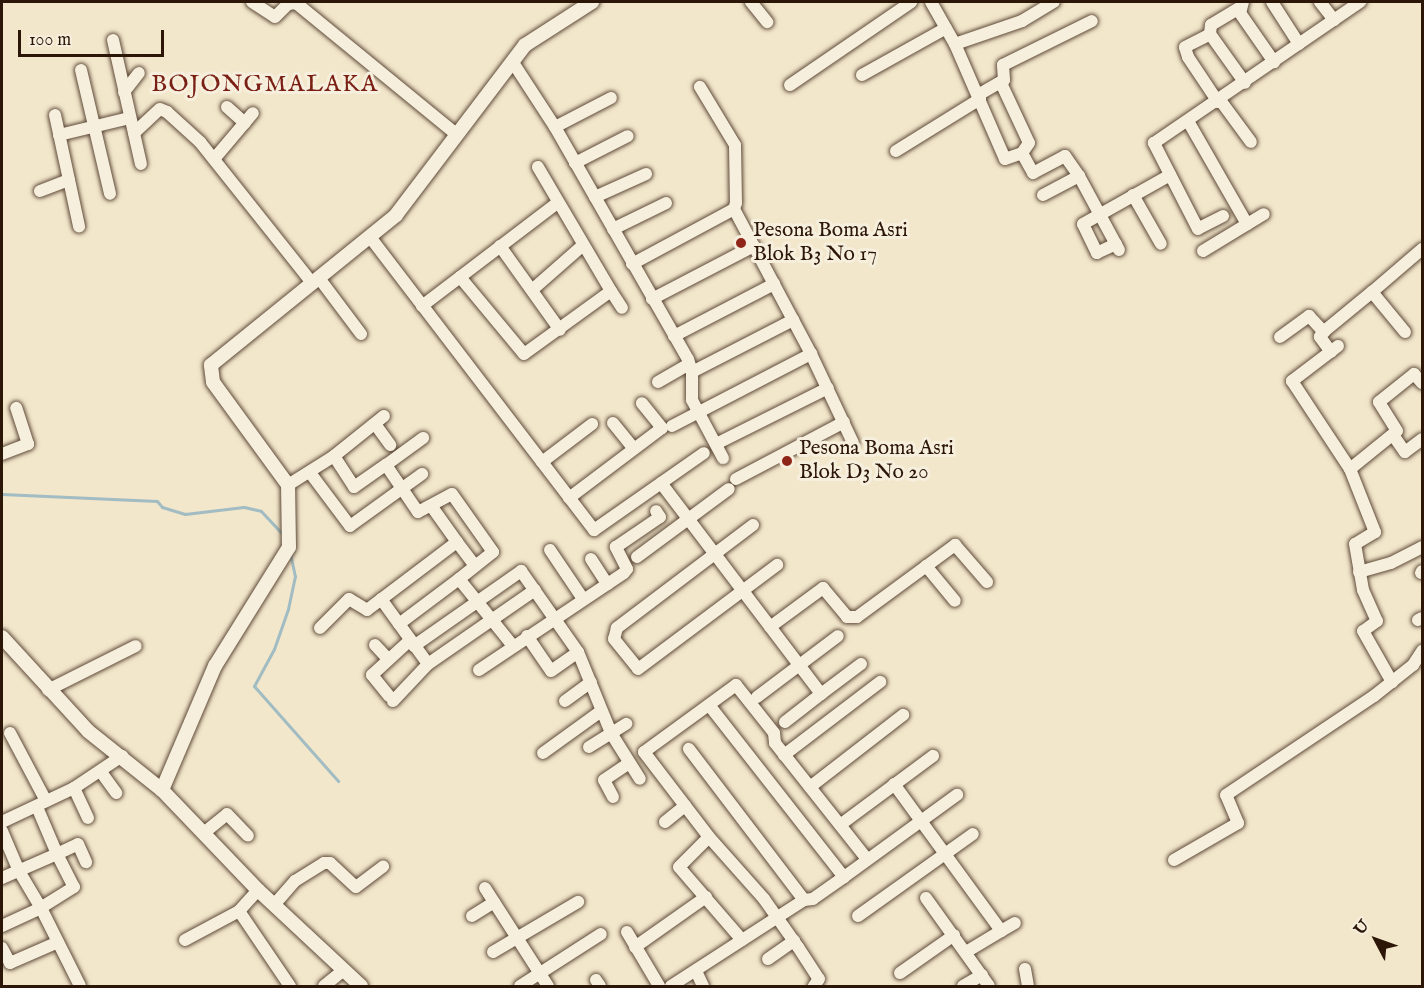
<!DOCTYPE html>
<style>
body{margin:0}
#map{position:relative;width:1424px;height:988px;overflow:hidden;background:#f2e6cb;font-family:"IM FELL English",serif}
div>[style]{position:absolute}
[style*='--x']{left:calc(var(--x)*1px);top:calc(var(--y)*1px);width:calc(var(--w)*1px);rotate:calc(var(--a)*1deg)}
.stream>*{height:3px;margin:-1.5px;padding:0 1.5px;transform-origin:1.5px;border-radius:1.5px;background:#a1bcc2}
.roads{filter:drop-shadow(0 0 2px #5e4a38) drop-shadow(0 0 2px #5e4a38)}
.minor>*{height:12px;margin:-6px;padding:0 6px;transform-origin:6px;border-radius:6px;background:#f7efdd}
.tertiary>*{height:14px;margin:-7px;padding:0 7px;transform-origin:7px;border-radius:7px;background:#f7efdd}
.dots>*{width:16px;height:16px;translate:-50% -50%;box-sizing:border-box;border:3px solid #f7efdd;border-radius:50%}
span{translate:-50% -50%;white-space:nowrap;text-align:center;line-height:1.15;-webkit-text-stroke:6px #f7efdd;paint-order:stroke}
.poi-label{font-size:21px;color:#2c1607}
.left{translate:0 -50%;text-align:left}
.quarter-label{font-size:24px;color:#7a1f14;letter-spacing:1.5px}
.frame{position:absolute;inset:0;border:3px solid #2c1607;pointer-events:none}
.north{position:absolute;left:1346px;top:910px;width:60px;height:60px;-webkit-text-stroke:4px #f7efdd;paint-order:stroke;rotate:311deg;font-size:16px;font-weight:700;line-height:24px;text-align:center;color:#2c1607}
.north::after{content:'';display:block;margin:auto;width:21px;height:27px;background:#2c1607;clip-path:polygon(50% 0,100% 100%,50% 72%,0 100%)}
.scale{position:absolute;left:18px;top:30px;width:146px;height:27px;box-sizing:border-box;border:3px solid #2c1607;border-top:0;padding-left:8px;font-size:18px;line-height:21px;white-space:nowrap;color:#2c1607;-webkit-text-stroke:4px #f7efdd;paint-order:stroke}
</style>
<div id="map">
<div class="stream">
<i style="--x:2;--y:494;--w:155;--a:2.6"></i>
<i style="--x:157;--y:501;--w:8;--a:50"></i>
<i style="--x:162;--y:507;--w:24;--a:17"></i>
<i style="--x:185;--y:514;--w:59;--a:-6.8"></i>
<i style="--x:244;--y:507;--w:17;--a:13"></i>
<i style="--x:261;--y:511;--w:34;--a:47"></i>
<i style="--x:290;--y:553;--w:24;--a:78"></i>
<i style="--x:295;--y:576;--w:34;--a:102"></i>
<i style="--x:288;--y:609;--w:42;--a:109.3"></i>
<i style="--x:274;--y:649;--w:42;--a:118.4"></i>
<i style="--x:254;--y:686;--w:127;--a:48.5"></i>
</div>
<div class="roads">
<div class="minor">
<i style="--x:252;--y:2;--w:27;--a:33"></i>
<i style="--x:275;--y:17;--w:18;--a:-45"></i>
<i style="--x:288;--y:4;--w:8;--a:-7"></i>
<i style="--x:296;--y:3;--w:208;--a:39.3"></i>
<i style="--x:751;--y:2;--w:26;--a:51"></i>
<i style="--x:931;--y:2;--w:48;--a:60.3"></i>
<i style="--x:955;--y:44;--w:125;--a:66.5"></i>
<i style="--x:1005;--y:159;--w:18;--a:-19"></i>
<i style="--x:1243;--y:2;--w:11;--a:105"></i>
<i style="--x:1240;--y:13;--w:60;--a:55.2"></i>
<i style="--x:1272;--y:2;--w:50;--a:57.3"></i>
<i style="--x:1320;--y:2;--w:23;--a:52"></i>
<i style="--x:1210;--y:34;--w:9;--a:-84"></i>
<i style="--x:1211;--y:25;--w:33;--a:-31"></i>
<i style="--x:113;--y:40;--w:127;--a:77.3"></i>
<i style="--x:955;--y:44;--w:71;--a:-18.9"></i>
<i style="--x:1022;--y:21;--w:37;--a:-31"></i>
<i style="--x:512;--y:61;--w:79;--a:56.9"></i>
<i style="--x:555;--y:127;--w:267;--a:60.2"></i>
<i style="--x:688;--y:359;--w:14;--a:73"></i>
<i style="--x:692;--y:372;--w:28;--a:90"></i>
<i style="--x:692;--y:400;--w:66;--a:61.9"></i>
<i style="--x:81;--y:70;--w:127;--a:76.8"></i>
<i style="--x:862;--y:75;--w:96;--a:-29.2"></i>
<i style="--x:1001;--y:83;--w:66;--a:65"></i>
<i style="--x:1029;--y:143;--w:12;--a:125"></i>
<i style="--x:1022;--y:153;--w:23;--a:61"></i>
<i style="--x:1033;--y:173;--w:36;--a:-28"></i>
<i style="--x:1065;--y:156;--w:24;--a:55"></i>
<i style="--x:790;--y:85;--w:147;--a:-34.4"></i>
<i style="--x:124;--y:92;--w:24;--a:-52"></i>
<i style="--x:978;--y:95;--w:30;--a:-30"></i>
<i style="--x:1004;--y:80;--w:15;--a:-94"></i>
<i style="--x:1003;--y:65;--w:99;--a:-26.3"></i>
<i style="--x:1220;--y:100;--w:52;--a:53.6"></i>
<i style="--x:1218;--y:102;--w:54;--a:-123.7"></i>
<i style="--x:1188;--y:57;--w:10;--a:-107"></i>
<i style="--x:1185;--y:47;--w:28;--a:-27"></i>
<i style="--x:1210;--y:34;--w:60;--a:54.5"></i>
<i style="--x:227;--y:107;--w:24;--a:42"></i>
<i style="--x:55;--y:115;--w:114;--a:77.8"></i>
<i style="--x:1188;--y:121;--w:119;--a:60.2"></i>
<i style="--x:555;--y:127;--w:63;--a:-27.4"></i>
<i style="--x:134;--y:133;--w:35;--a:-43"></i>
<i style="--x:160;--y:109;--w:8;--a:23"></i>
<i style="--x:167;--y:112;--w:45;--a:42.3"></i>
<i style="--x:200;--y:142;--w:180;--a:51.5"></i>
<i style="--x:59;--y:135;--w:73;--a:-13.5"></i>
<i style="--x:896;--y:151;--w:99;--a:-31.8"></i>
<i style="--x:214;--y:159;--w:60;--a:-49.7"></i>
<i style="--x:575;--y:163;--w:59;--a:-27"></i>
<i style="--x:40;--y:191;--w:31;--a:-21"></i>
<i style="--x:1043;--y:195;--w:41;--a:-27.8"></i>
<i style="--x:1079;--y:176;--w:84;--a:61.6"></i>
<i style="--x:1133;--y:195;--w:56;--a:60.3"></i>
<i style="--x:595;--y:197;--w:56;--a:-24.3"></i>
<i style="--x:734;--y:209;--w:164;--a:62"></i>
<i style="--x:811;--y:354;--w:98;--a:64.7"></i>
<i style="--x:1223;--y:216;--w:28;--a:153"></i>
<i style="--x:1198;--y:229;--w:97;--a:-117.1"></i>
<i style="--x:1154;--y:143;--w:250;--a:-34.4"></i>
<i style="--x:613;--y:229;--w:59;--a:-26.1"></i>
<i style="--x:370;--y:237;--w:369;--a:52.6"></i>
<i style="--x:594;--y:530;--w:134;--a:-35"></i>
<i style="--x:1116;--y:244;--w:21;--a:155"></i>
<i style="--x:1097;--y:253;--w:32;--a:-116"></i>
<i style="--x:1083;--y:224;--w:100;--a:-29.4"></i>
<i style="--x:500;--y:246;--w:103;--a:54.5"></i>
<i style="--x:1203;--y:251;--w:71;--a:-31.2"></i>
<i style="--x:632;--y:264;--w:116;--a:-28.3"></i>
<i style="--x:734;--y:209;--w:6;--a:-72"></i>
<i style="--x:736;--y:203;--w:58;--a:-91"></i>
<i style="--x:735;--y:145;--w:68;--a:-121.1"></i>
<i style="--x:460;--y:277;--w:100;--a:50.3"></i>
<i style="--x:524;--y:354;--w:107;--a:-35.9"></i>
<i style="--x:611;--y:291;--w:144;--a:-120.5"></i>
<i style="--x:319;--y:278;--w:70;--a:53.1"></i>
<i style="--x:532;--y:290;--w:67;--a:-41.3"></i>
<i style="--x:611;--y:291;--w:20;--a:57"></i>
<i style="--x:652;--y:299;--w:115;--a:-27.5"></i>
<i style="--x:422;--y:306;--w:170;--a:-37.3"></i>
<i style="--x:1405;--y:332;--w:52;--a:-129.5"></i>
<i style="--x:1372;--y:292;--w:66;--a:-40.7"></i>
<i style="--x:674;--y:336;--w:113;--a:-27.5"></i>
<i style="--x:1280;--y:337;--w:36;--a:-36"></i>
<i style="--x:1309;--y:316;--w:22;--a:47"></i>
<i style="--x:1338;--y:346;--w:58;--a:142.7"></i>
<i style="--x:1292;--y:381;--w:105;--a:56.6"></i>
<i style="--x:1350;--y:469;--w:60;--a:-39"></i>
<i style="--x:1397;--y:431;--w:34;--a:-122"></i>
<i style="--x:1379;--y:402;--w:45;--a:-38.7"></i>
<i style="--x:1414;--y:374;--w:12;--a:48"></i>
<i style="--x:1331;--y:352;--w:19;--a:-126"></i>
<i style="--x:1320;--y:337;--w:4;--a:-63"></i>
<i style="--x:1322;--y:333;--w:65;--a:-39.4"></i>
<i style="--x:692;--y:372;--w:114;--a:-27.2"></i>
<i style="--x:658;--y:382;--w:36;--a:-30"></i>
<i style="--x:613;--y:423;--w:33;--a:51"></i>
<i style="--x:375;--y:424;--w:26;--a:54"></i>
<i style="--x:672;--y:426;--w:157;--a:-27.4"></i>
<i style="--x:1393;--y:435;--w:21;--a:55"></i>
<i style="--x:1405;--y:452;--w:21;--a:-37"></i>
<i style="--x:716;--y:444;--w:125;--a:-26.6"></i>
<i style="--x:2;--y:454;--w:28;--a:-21"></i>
<i style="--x:28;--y:444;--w:38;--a:-108"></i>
<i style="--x:334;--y:456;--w:64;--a:-38.7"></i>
<i style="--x:542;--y:462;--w:63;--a:-37.2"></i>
<i style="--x:386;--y:465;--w:46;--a:-36.1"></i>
<i style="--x:1350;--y:469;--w:68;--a:68.4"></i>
<i style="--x:1375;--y:532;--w:23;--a:149"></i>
<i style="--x:1355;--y:544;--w:47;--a:80.1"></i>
<i style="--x:1363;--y:590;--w:34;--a:66"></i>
<i style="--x:1377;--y:621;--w:17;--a:144"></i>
<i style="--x:1363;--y:631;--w:59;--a:60.4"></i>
<i style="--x:311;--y:474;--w:65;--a:53.1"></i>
<i style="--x:350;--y:526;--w:89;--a:-35.8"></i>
<i style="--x:736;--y:479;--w:122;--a:-27.8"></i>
<i style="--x:661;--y:483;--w:265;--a:52.8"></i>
<i style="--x:821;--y:694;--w:50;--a:-36.9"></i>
<i style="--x:288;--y:485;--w:54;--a:-32.2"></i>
<i style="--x:334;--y:456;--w:37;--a:57"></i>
<i style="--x:354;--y:487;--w:39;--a:-35"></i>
<i style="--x:386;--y:465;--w:57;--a:55.8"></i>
<i style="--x:418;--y:512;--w:38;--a:-28"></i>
<i style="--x:452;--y:494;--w:71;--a:54.7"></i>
<i style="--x:493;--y:552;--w:43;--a:141.5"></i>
<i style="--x:459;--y:579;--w:86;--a:51.1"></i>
<i style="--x:569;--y:498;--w:116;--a:-37"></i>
<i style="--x:662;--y:428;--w:32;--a:-129"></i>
<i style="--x:753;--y:525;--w:171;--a:142.9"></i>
<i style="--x:617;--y:628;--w:11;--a:105"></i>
<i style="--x:614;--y:639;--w:38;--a:51"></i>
<i style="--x:638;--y:669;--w:174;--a:-36.8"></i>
<i style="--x:457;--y:542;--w:30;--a:53"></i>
<i style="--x:550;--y:550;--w:59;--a:56"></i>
<i style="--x:637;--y:557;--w:114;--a:-36.5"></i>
<i style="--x:591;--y:559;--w:30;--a:57"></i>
<i style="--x:926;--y:566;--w:45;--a:50.4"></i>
<i style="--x:1359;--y:572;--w:33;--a:-16"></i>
<i style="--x:1391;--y:563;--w:35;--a:-27"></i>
<i style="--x:1421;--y:573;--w:2;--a:-63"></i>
<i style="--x:381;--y:599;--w:80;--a:54.1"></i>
<i style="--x:428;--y:664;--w:51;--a:133.4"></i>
<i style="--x:1418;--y:620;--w:4;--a:-27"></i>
<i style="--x:399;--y:624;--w:75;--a:-36.9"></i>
<i style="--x:770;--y:627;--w:66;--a:-36.3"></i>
<i style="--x:823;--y:588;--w:38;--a:50"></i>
<i style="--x:847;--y:617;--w:10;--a:0"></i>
<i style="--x:857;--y:617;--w:122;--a:-36.3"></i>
<i style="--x:955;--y:545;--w:49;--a:49.1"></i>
<i style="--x:320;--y:628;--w:41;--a:-45"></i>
<i style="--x:349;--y:599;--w:21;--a:31"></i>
<i style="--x:367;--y:610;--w:113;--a:-37.1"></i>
<i style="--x:457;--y:542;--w:43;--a:-125.5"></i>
<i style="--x:527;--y:636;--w:42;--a:55.6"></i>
<i style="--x:551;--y:671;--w:33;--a:-35"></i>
<i style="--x:375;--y:645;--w:19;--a:47"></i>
<i style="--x:414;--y:646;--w:131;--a:-35"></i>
<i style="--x:521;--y:571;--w:99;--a:54.9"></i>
<i style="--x:578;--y:652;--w:87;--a:67.8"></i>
<i style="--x:611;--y:733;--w:54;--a:57.8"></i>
<i style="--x:428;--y:664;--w:130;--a:-34.7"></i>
<i style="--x:479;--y:670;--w:174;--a:-33.8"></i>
<i style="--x:624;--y:573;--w:5;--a:-53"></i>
<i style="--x:627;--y:569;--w:25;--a:-117"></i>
<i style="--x:616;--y:547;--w:53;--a:-34.3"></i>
<i style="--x:660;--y:517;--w:7;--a:-124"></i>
<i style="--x:48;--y:690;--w:98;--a:-26.6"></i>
<i style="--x:389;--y:696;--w:27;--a:-129"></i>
<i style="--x:372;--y:675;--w:52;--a:-42.6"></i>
<i style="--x:757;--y:697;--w:101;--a:-37"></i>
<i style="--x:565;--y:701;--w:32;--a:-36"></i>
<i style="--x:709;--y:705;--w:219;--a:51.9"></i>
<i style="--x:844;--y:877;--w:38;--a:145"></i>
<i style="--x:813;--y:899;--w:9;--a:174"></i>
<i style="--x:785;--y:722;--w:46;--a:-37.9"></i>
<i style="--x:10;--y:733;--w:77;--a:62.1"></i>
<i style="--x:589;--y:747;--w:44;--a:-31.9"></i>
<i style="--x:543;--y:753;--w:72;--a:-35.9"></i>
<i style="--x:784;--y:755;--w:121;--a:-37.2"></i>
<i style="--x:101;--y:772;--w:26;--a:54"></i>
<i style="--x:894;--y:784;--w:182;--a:53.9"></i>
<i style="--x:1001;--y:931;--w:41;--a:149"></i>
<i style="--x:810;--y:787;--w:118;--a:-37.7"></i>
<i style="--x:74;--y:788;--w:33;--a:65"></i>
<i style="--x:613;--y:797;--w:19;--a:-118"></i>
<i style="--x:604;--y:780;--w:30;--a:-34"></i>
<i style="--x:37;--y:807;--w:51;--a:66.9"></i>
<i style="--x:57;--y:854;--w:23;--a:-25"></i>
<i style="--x:78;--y:844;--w:20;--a:66"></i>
<i style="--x:2;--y:822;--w:80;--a:-25.3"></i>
<i style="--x:74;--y:788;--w:58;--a:-33.7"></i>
<i style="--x:665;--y:822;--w:26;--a:-39"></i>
<i style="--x:840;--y:825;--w:116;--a:-36.6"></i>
<i style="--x:2;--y:831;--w:43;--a:67"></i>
<i style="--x:19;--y:871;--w:43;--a:59.3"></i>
<i style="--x:41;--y:908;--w:43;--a:155.2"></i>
<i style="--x:205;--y:832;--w:28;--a:-39"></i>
<i style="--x:227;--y:814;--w:30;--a:46"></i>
<i style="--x:709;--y:837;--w:107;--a:-127.4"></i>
<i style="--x:644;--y:752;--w:114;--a:-36.1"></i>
<i style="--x:736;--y:685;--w:61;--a:51.6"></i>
<i style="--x:774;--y:733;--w:10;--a:84"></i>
<i style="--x:775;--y:743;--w:148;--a:51.6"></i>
<i style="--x:1174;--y:860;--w:74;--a:-30"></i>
<i style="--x:1238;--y:823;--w:30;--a:-113"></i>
<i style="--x:1226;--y:795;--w:178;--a:-33.8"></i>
<i style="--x:1374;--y:696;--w:50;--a:-38.5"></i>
<i style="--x:1413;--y:665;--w:17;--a:-57"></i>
<i style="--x:844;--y:877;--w:140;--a:-36"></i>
<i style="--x:2;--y:878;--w:60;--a:-23.6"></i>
<i style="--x:57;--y:854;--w:37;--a:63"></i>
<i style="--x:74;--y:887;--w:39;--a:148"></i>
<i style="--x:41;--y:908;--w:87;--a:63.4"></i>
<i style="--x:485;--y:888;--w:117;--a:57.3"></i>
<i style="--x:258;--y:890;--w:28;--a:132"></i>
<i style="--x:239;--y:911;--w:91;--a:55.8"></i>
<i style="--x:926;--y:898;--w:108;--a:54.4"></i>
<i style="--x:274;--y:905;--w:32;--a:-49"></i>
<i style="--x:295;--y:881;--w:34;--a:-32"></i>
<i style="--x:324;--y:863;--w:6;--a:0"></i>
<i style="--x:330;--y:863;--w:35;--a:43"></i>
<i style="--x:356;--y:887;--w:34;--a:-37"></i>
<i style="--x:472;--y:916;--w:26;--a:-32"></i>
<i style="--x:858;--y:916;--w:141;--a:-35.5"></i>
<i style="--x:1001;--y:931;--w:16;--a:-30"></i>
<i style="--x:627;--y:932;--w:63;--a:59.3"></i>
<i style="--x:185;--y:940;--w:61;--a:-28.2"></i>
<i style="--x:742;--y:940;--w:96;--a:-130.8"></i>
<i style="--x:679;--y:867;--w:42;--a:-45"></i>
<i style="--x:709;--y:837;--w:83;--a:48.4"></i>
<i style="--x:764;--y:899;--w:59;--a:54.7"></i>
<i style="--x:798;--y:947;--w:38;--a:57"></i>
<i style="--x:819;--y:979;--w:9;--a:126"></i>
<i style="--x:635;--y:947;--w:87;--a:-35.2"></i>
<i style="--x:2;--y:948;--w:17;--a:62"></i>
<i style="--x:10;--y:963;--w:50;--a:-23.5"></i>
<i style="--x:493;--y:952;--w:99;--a:-30.5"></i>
<i style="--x:768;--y:959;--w:32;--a:-35"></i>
<i style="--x:1025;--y:969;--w:17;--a:80"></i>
<i style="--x:696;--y:971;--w:17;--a:65"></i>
<i style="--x:900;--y:973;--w:66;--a:-35.1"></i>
<i style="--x:596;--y:980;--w:7;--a:56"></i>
<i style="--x:324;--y:986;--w:26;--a:-39"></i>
<i style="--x:520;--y:986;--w:96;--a:-32.7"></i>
<i style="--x:671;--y:986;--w:158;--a:-32.9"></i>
<i style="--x:804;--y:900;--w:190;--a:-127.3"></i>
<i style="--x:963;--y:986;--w:22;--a:-30"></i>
</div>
<div class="tertiary">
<i style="--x:2;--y:637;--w:127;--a:47.5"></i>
<i style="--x:88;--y:731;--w:95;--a:38.6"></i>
<i style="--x:162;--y:790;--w:139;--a:46.2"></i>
<i style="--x:258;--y:890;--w:141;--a:43"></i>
<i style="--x:162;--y:790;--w:135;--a:-66.9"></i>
<i style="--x:215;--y:666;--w:140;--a:-58.1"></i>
<i style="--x:289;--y:547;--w:62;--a:-90.9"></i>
<i style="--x:288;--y:485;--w:127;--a:-126.1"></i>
<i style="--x:213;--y:382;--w:17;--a:-97"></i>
<i style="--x:211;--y:365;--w:238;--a:-39"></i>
<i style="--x:396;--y:215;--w:213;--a:-52.8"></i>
<i style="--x:525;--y:45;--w:80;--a:-32.7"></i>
</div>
</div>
<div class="dots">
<i style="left:741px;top:243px;background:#8f2418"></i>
<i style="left:787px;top:461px;background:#8f2418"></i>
</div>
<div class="poi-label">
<span class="left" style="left:753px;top:243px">Pesona Boma Asri<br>Blok B3 No 17</span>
<span class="left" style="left:799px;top:461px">Pesona Boma Asri<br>Blok D3 No 20</span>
</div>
<div class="quarter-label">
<span style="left:265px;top:85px">BOJONGMALAKA</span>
</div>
<div class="frame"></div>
<div class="north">U</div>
<div class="scale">100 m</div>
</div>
